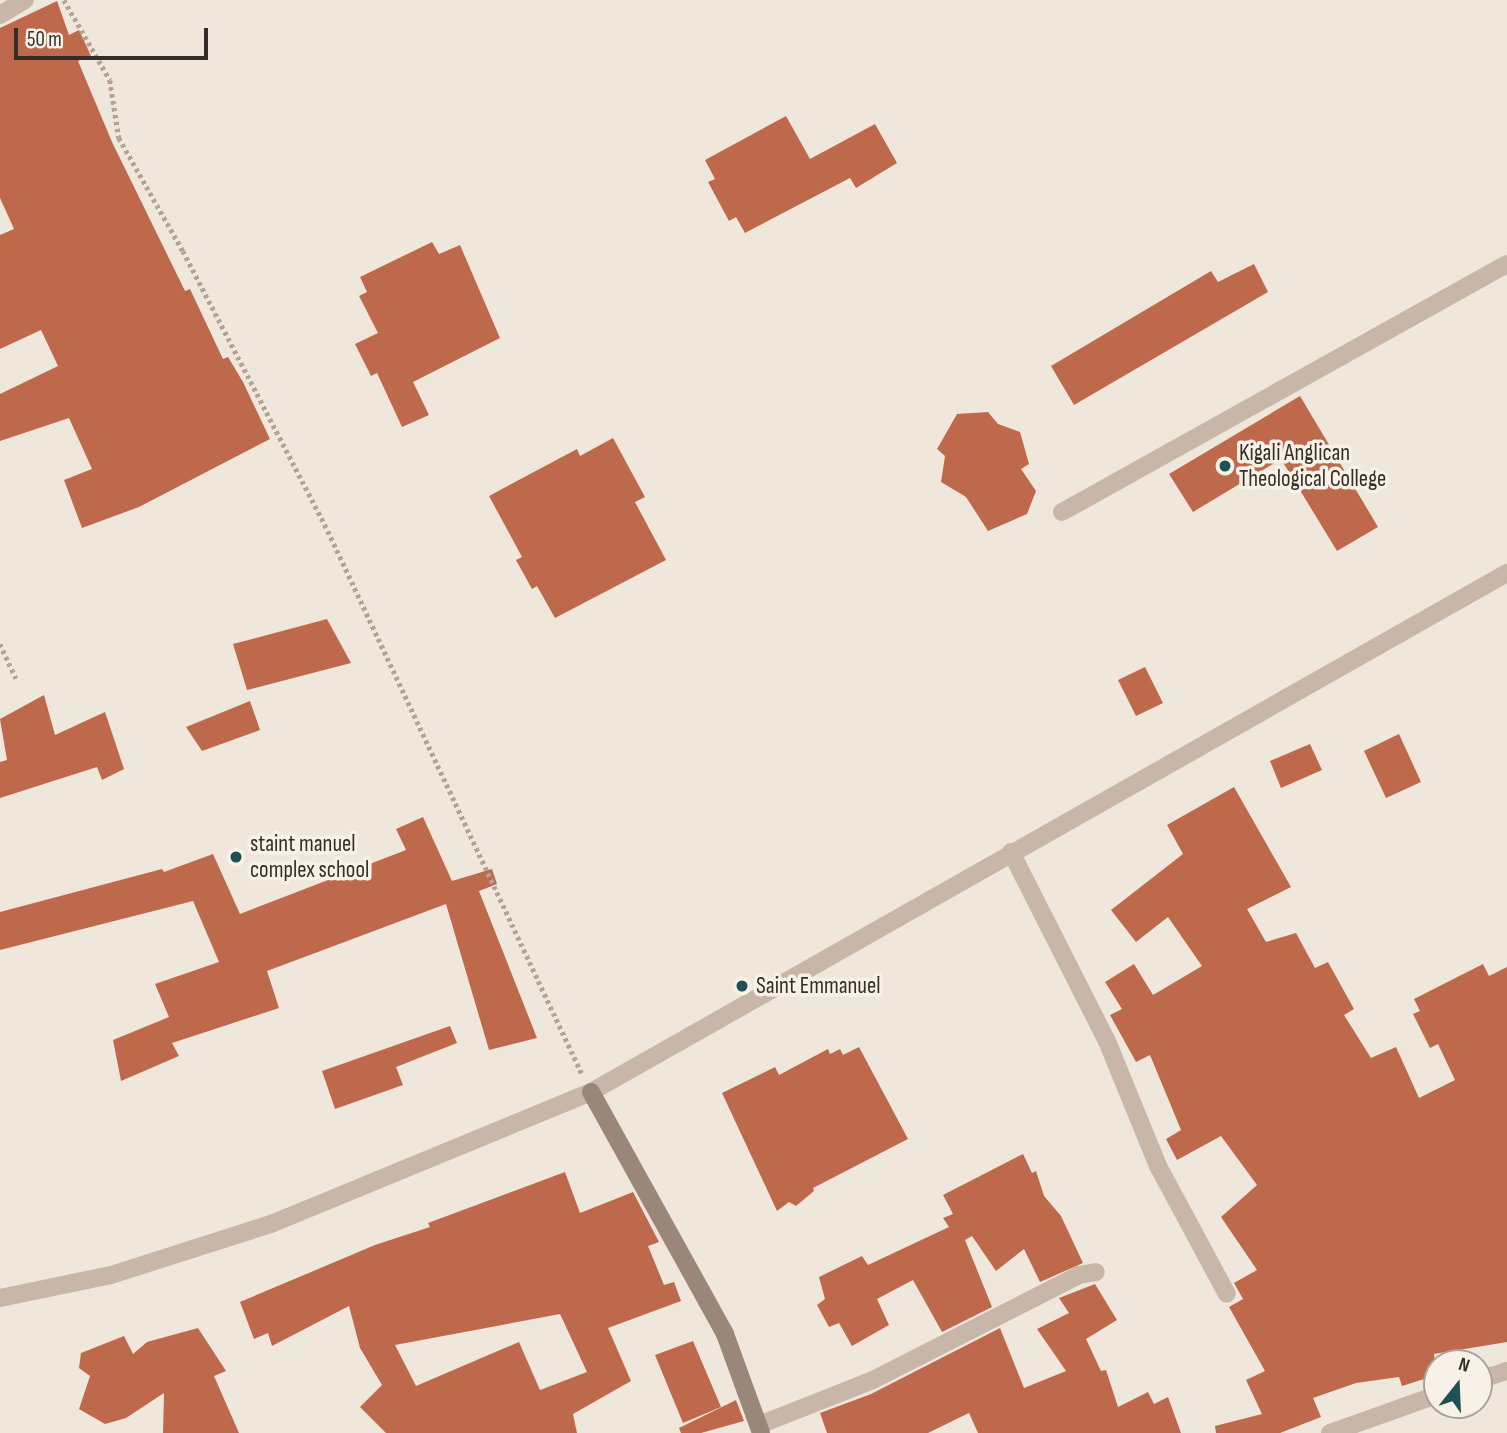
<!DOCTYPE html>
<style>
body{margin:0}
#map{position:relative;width:1507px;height:1433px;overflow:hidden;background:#f0e7dc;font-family:"Sofia Sans Condensed",sans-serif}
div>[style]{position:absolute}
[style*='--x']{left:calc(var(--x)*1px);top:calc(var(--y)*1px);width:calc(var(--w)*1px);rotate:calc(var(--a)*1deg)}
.building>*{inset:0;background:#bf694c}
.path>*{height:4.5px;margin-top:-2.25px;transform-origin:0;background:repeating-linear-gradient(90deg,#b4a293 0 3.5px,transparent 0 7px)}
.minor>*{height:18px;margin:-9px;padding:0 9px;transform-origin:9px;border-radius:9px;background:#c8b7a9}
.tertiary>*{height:18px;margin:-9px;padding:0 9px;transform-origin:9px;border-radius:9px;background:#c8b7a9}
.secondary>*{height:18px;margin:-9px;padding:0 9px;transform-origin:9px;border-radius:9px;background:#9b877a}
.dots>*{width:19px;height:19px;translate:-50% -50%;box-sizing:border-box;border:4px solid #f8f1e8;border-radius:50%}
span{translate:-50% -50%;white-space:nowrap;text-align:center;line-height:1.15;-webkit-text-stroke:7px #f8f1e8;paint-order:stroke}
.poi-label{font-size:23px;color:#352d28}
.left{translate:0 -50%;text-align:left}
.north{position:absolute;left:1423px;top:1349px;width:70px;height:70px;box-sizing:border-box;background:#f8f1e8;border:2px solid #aaa39b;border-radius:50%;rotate:18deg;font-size:19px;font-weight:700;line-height:28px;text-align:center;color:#352d28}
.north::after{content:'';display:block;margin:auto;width:24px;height:32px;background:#205054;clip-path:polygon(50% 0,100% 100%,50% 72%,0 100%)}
.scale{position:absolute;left:14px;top:28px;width:194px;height:32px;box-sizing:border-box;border:4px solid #352d28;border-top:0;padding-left:9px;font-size:21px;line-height:24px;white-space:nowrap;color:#352d28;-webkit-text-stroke:5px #f8f1e8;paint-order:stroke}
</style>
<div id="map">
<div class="building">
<i style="clip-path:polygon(57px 1px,69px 35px,79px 30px,91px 56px,78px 61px,112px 142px,185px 291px,190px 289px,223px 359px,228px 357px,243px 382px,270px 439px,139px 507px,82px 528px,64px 480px,92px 469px,69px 418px,0 441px,0 394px,58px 366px,41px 330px,0 349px,0 235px,14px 229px,0 198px,0 28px)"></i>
<i style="clip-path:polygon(786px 116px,810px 159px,875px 124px,897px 163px,856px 188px,850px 178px,745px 233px,736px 217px,729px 221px,708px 182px,715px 179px,705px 160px)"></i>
<i style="clip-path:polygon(432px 242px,439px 254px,460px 245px,500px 338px,413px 382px,429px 415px,402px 427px,377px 373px,371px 376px,355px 344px,378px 333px,359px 296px,367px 292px,360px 277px)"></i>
<i style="clip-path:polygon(1254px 264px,1268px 292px,1074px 405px,1051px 366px,1211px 271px,1218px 282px)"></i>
<i style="clip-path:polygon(1300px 396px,1378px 527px,1337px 551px,1281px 459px,1193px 512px,1169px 474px)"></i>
<i style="clip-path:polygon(988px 412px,998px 424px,1020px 432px,1029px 464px,1021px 469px,1036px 491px,1027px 514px,988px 531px,966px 497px,941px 482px,945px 456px,937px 449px,957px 414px)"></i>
<i style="clip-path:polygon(613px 438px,645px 497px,635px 502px,666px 560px,555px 618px,537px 586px,532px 589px,516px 560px,522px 557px,489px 496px,577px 449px,580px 456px)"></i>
<i style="clip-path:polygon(327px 619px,351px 663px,247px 690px,233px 644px)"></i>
<i style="clip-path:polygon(1145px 667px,1163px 703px,1136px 716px,1118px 680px)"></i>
<i style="clip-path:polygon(44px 695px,55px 735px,105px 712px,124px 769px,102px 780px,97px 767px,0 798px,0 762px,7px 760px,0 719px)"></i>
<i style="clip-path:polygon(250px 701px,260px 730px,202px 751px,186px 727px)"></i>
<i style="clip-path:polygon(1399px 734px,1421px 782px,1386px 798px,1364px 751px)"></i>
<i style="clip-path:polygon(1310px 744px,1322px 770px,1281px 788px,1270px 761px)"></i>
<i style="clip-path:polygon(1234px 787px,1291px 887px,1247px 909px,1266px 942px,1296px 933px,1315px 968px,1328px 962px,1354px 1009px,1344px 1015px,1371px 1058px,1396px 1047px,1419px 1098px,1455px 1080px,1438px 1044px,1430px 1048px,1413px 1014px,1420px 1011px,1414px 999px,1483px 964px,1489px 976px,1507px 967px,1507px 1342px,1434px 1354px,1437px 1375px,1402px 1386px,1399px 1377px,1356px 1383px,1313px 1398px,1321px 1417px,1280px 1433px,1216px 1433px,1215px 1426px,1262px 1414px,1246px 1380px,1265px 1371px,1229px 1307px,1243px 1299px,1234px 1283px,1257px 1270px,1221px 1217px,1257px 1185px,1221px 1136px,1177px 1160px,1166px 1139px,1181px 1130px,1150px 1055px,1136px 1062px,1110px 1015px,1122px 1009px,1105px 982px,1134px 964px,1153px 995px,1202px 966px,1168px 917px,1136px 942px,1111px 910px,1183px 854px,1167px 825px)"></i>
<i style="clip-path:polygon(423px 817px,452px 881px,492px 869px,497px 884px,479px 891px,537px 1038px,489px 1050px,446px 904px,267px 971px,279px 1008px,172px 1043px,179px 1056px,121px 1081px,113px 1040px,169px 1017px,155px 984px,219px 962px,193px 901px,0 950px,0 912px,162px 869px,164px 872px,213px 854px,240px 914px,406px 850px,396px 829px)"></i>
<i style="clip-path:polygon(450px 1026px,457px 1043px,396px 1067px,403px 1085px,335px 1109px,322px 1071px)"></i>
<i style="clip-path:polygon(859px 1047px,908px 1139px,813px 1188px,814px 1191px,796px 1206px,789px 1202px,777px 1211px,722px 1093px,775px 1067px,779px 1075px,828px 1049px,830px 1054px,840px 1049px,843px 1055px)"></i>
<i style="clip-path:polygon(1023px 1154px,1032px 1173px,1036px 1171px,1044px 1196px,1061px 1216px,1083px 1263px,1040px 1282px,1024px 1249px,996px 1271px,972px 1236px,965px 1240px,992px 1307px,942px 1332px,913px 1280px,877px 1299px,889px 1325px,852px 1346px,839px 1323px,829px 1327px,817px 1305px,825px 1299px,819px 1277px,862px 1256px,868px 1265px,949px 1227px,943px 1218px,953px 1214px,943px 1195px)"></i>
<i style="clip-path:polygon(evenodd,565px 1172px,580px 1213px,633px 1192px,659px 1242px,648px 1246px,664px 1285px,674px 1282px,681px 1301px,608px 1328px,631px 1381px,573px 1414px,577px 1433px,386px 1433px,360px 1407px,382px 1385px,360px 1348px,349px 1306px,272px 1346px,268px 1333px,254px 1339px,240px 1302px,375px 1245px,430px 1227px,428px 1223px,565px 1172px,560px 1314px,587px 1372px,540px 1390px,519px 1342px,416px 1386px,395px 1345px,560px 1314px)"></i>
<i style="clip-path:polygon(1095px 1284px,1117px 1320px,1086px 1339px,1101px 1371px,1106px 1370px,1118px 1407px,1148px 1392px,1154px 1404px,1168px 1397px,1181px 1433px,978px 1433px,969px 1413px,928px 1433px,827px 1433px,820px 1413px,871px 1394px,1000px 1328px,1024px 1388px,1066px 1371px,1037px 1329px,1069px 1313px,1059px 1298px)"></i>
<i style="clip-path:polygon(198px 1328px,226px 1371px,214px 1376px,239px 1433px,163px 1433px,164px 1393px,126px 1418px,105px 1424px,79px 1409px,90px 1376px,79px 1368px,81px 1353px,124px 1336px,133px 1354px,147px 1342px)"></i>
<i style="clip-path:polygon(693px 1341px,721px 1407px,683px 1423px,655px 1355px)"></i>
<i style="clip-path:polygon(736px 1400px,744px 1421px,701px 1433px,681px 1433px,679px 1428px)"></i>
</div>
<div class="path">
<i style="--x:64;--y:0;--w:92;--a:60.1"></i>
<i style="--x:110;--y:80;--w:59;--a:81.2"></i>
<i style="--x:119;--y:138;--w:130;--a:60.5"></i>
<i style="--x:183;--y:251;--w:315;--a:62.6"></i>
<i style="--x:328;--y:531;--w:599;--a:64.93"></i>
<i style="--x:0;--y:644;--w:38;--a:65"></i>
</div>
<div class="minor">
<i style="--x:0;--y:15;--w:29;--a:-31"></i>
<i style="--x:1062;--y:512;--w:509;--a:-29.13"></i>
<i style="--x:1479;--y:1380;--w:29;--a:-18"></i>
<i style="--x:759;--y:1425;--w:123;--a:-21.5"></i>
<i style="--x:873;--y:1380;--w:231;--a:-27"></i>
<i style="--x:1079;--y:1275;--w:17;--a:-10"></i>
<i style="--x:1330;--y:1433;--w:114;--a:-19.6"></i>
</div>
<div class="tertiary">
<i style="--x:1011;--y:852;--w:212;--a:63.1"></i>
<i style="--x:1107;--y:1041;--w:135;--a:67.8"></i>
<i style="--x:1158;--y:1166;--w:145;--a:61.7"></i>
<i style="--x:0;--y:1298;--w:113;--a:-11.7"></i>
<i style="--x:111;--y:1275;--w:168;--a:-17.7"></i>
<i style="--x:271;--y:1224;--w:346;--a:-22.4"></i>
<i style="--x:591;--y:1092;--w:1053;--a:-29.54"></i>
</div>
<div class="secondary">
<i style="--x:591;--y:1092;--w:277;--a:61"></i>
<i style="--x:725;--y:1334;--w:105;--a:70"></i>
</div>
<div class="dots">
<i style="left:1225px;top:466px;background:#205054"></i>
<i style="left:236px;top:857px;background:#205054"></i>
<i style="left:742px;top:986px;background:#205054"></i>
</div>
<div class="poi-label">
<span class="left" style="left:1239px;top:466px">Kigali Anglican<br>Theological College</span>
<span class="left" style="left:250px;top:857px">staint manuel<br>complex school</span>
<span class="left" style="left:756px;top:986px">Saint Emmanuel</span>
</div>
<div class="north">N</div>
<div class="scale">50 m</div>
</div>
